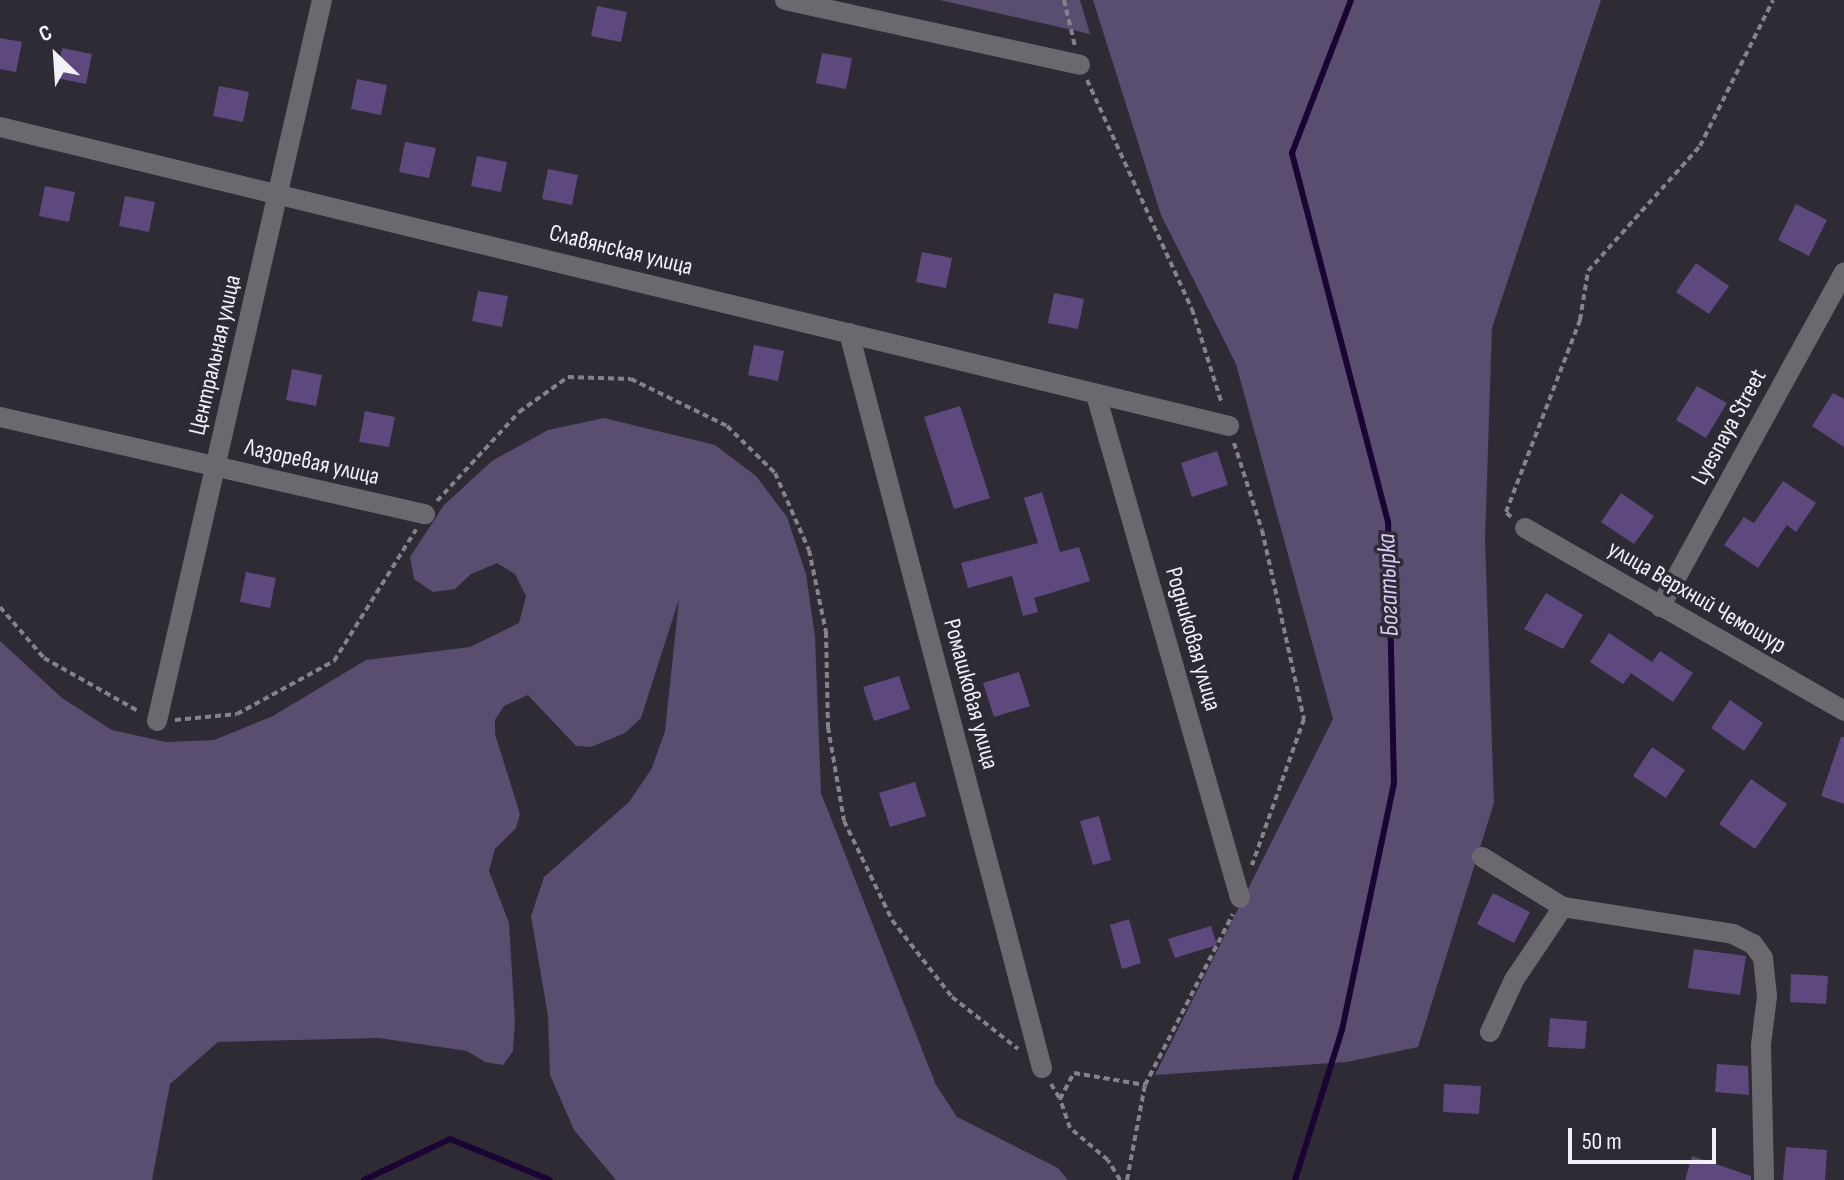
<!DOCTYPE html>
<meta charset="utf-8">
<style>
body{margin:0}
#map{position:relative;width:1844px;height:1180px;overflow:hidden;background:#2e2b35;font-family:"Sofia Sans Condensed",sans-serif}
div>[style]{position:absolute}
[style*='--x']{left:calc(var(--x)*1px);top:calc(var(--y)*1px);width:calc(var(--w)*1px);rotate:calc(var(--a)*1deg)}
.green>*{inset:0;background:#594d70}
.stream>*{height:6px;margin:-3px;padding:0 3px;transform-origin:3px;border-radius:3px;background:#1a0433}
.building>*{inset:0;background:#5d497e}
.path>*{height:4px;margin-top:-2px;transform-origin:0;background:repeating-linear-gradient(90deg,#84828a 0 6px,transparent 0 10px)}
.minor>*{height:20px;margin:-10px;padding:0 10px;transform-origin:10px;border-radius:10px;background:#6b696e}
span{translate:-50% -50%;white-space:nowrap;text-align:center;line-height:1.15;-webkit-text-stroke:7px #2e2b35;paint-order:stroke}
.street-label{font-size:24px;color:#f3f1f8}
.water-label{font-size:26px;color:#d9c8fa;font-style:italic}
.north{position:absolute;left:16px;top:16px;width:80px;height:80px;-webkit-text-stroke:6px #2e2b35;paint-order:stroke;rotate:335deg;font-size:22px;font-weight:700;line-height:32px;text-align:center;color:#f3f1f8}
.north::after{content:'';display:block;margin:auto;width:28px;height:36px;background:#f3f1f8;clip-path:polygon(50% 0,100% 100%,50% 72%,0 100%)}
.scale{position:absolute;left:1568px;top:1128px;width:148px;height:36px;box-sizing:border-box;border:4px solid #f3f1f8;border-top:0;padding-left:10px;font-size:24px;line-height:28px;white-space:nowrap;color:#f3f1f8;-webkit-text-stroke:6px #2e2b35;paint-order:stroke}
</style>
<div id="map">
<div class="green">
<i style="clip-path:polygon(940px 0,1080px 0,1090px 34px)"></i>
<i style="clip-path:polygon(1093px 0,1601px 0,1492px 328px,1485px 539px,1494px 803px,1418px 1047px,1347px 1062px,1155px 1075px,1333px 719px,1236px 364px,1161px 215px)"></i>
<i style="clip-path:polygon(604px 418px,715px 445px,756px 476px,787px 517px,806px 574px,815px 637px,821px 793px,936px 1085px,957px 1117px,1058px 1168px,1068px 1180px,616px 1180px,574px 1130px,550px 1075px,548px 1016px,531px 916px,544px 877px,629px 802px,652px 768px,665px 731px,679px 599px,641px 718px,625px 733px,591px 747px,576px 746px,528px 695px,504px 706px,495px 720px,495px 734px,520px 814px,516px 828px,495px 849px,489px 871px,509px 923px,515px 1021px,513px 1051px,503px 1065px,485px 1062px,467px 1051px,379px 1038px,218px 1042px,170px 1084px,152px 1180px,0 1180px,0 641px,62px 698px,112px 730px,166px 742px,214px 740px,273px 716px,366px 660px,470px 647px,519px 623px,526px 596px,515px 574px,497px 563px,471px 574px,455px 589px,433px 592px,414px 579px,410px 557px,444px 505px,492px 461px,548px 430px)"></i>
</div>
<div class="stream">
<i style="--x:364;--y:1180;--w:95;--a:-25.5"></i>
<i style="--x:450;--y:1139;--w:108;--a:22.3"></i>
<i style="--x:1295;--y:1180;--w:157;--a:-72.6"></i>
<i style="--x:1342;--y:1030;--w:252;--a:-78.1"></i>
<i style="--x:1394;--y:783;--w:261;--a:-91.3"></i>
<i style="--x:1388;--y:522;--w:381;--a:-104.6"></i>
<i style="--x:1292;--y:153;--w:164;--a:-68.9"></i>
</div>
<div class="building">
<i style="clip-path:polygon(597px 6px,627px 12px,621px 42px,591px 36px)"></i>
<i style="clip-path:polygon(0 38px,22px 42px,16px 72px,0 69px)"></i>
<i style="clip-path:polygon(62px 48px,92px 54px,86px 84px,56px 78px)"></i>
<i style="clip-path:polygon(822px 53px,852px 58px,846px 89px,816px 83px)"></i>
<i style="clip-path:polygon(357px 79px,387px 85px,381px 115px,351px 109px)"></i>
<i style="clip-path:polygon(219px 86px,249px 92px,243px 122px,213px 116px)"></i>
<i style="clip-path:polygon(405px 142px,436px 148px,429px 178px,399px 172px)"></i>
<i style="clip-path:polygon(477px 156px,507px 162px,501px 192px,471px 186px)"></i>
<i style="clip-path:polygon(548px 169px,578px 175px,572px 205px,542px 199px)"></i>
<i style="clip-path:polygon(45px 186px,75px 192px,69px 222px,39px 216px)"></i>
<i style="clip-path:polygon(125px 196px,155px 202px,149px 232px,119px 226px)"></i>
<i style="clip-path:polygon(1796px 204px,1827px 220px,1809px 256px,1778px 240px)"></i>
<i style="clip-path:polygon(922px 252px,952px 258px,946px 288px,916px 282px)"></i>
<i style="clip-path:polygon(1696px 263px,1729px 286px,1709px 314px,1676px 292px)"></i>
<i style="clip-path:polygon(478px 291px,508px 296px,502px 327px,472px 321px)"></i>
<i style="clip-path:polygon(1054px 293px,1084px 299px,1078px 329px,1048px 323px)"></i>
<i style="clip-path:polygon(754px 345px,784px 351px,778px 381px,748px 375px)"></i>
<i style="clip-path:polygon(292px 369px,322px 375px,316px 406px,286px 400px)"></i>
<i style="clip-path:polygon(1697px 386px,1727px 403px,1706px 438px,1676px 420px)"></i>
<i style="clip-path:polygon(1833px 393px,1844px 399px,1844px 447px,1812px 426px)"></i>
<i style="clip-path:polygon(960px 406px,990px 498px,954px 509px,924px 417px)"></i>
<i style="clip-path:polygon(365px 411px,395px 417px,389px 447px,359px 442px)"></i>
<i style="clip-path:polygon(1217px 451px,1228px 485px,1192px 497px,1181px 463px)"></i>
<i style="clip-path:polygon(1783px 481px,1816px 503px,1796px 532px,1787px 525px,1758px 568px,1724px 545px,1744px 517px,1754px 523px)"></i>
<i style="clip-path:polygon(1042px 492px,1060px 552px,1079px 547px,1090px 581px,1034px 598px,1038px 612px,1023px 616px,1012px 576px,968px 588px,961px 563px,1038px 543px,1024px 498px)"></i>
<i style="clip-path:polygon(1621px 493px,1654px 516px,1634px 544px,1601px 522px)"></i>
<i style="clip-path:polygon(246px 572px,276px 578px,270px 608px,240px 602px)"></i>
<i style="clip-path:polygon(1546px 593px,1583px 615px,1563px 649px,1524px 629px)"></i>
<i style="clip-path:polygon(1609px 633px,1652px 662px,1660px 651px,1693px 673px,1673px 702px,1631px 673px,1623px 684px,1590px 662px)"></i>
<i style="clip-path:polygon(1019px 672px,1030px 706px,994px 717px,983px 683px)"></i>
<i style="clip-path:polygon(899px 676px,910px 709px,874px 721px,863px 687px)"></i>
<i style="clip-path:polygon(1730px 700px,1763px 723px,1744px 751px,1711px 728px)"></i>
<i style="clip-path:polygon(1841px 737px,1844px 737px,1844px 804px,1821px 796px)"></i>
<i style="clip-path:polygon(1652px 747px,1685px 770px,1666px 798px,1633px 776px)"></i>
<i style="clip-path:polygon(1751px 779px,1787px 804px,1755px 849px,1719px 824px)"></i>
<i style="clip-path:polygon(915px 782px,926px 816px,890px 827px,879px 793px)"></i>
<i style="clip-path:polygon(1099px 816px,1111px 860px,1093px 865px,1080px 821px)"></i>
<i style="clip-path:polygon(1493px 893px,1530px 912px,1514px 943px,1477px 924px)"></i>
<i style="clip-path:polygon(1129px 919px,1141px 963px,1122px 969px,1110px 925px)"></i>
<i style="clip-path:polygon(1211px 926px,1217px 945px,1175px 958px,1168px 939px)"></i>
<i style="clip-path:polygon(1694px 949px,1746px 956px,1740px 995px,1688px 988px)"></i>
<i style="clip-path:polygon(1791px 974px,1828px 976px,1826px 1004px,1790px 1002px)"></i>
<i style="clip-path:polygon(1550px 1018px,1587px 1021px,1585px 1049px,1548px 1047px)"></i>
<i style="clip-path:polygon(1717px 1064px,1748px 1066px,1749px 1095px,1715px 1092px)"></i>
<i style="clip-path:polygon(1444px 1084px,1481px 1086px,1479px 1114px,1443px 1112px)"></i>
<i style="clip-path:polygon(1786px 1147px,1827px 1150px,1825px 1180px,1783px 1180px)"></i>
<i style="clip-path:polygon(1692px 1156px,1751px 1176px,1751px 1180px,1685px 1180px)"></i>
</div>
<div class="path">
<i style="--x:1064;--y:0;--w:47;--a:76.6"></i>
<i style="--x:1087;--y:80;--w:252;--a:65.4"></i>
<i style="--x:1192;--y:309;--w:100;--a:72.5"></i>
<i style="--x:1234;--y:443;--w:91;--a:72.2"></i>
<i style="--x:1262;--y:530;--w:194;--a:77.5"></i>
<i style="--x:1304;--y:719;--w:155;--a:109.6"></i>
<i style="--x:437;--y:501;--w:121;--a:-47.3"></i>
<i style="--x:519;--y:412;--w:60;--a:-35.5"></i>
<i style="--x:568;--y:377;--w:63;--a:1.8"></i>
<i style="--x:631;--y:379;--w:107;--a:26.1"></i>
<i style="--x:727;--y:426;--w:67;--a:44.4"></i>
<i style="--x:775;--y:473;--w:84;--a:66.2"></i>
<i style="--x:809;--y:550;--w:84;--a:78.3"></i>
<i style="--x:826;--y:632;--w:95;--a:88.8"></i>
<i style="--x:828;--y:727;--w:95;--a:80.3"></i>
<i style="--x:844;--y:821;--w:110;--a:64.1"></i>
<i style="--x:892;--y:920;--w:98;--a:52.1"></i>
<i style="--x:952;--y:997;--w:84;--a:38.2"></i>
<i style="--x:1511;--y:517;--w:7;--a:-135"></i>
<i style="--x:1506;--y:512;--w:206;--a:-68.9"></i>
<i style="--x:1580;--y:320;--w:50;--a:-80.7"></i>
<i style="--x:1588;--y:271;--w:168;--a:-48.1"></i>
<i style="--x:1700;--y:146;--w:163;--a:-63.4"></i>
<i style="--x:0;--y:607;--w:67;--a:49.2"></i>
<i style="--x:44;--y:658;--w:110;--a:29.4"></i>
<i style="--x:175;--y:720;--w:62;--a:-5.5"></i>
<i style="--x:237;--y:714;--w:111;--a:-28.7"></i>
<i style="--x:334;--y:661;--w:155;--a:-58"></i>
<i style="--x:1051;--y:1084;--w:17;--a:59"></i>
<i style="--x:1120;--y:1180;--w:23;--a:-121"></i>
<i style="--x:1108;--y:1160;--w:50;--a:-139.9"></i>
<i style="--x:1070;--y:1128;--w:31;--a:-109"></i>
<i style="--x:1060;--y:1099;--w:30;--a:-62"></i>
<i style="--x:1074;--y:1073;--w:72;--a:9.6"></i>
<i style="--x:1127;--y:1180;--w:97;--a:-79.3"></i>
<i style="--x:1145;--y:1085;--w:192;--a:-62.8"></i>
</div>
<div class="minor">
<i style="--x:785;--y:0;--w:302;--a:12.4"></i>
<i style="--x:0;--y:127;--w:1265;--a:13.67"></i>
<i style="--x:849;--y:333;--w:760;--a:75.29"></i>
<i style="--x:1096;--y:395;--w:523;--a:74.02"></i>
<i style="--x:0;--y:417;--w:436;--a:12.9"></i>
<i style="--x:1525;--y:528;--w:368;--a:29.8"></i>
<i style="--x:1660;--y:607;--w:382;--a:-61.2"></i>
<i style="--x:157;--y:721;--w:740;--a:-77.11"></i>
<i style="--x:1482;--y:857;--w:95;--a:31.7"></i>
<i style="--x:1563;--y:907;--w:172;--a:9"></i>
<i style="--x:1733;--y:934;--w:22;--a:27"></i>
<i style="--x:1753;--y:944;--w:17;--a:54"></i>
<i style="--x:1763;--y:958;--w:38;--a:84"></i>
<i style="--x:1767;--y:996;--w:49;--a:97"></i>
<i style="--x:1761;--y:1045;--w:135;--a:88.7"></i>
<i style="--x:1490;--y:1032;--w:57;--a:-65.2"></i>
<i style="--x:1514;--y:980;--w:88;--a:-56.1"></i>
</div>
<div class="street-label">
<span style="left:621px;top:250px;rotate:14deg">Славянская улица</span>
<span style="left:215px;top:355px;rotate:-77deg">Центральная улица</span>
<span style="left:1729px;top:427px;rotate:-61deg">Lyesnaya Street</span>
<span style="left:312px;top:462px;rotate:13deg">Лазоревая улица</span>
<span style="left:1697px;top:597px;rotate:30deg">улица Верхний Чемошур</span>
<span style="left:1193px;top:639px;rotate:74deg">Родниковая улица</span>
<span style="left:971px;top:694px;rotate:75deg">Ромашковая улица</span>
</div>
<div class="water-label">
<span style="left:1389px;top:585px;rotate:-92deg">Богатырка</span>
</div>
<div class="north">С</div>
<div class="scale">50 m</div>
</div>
